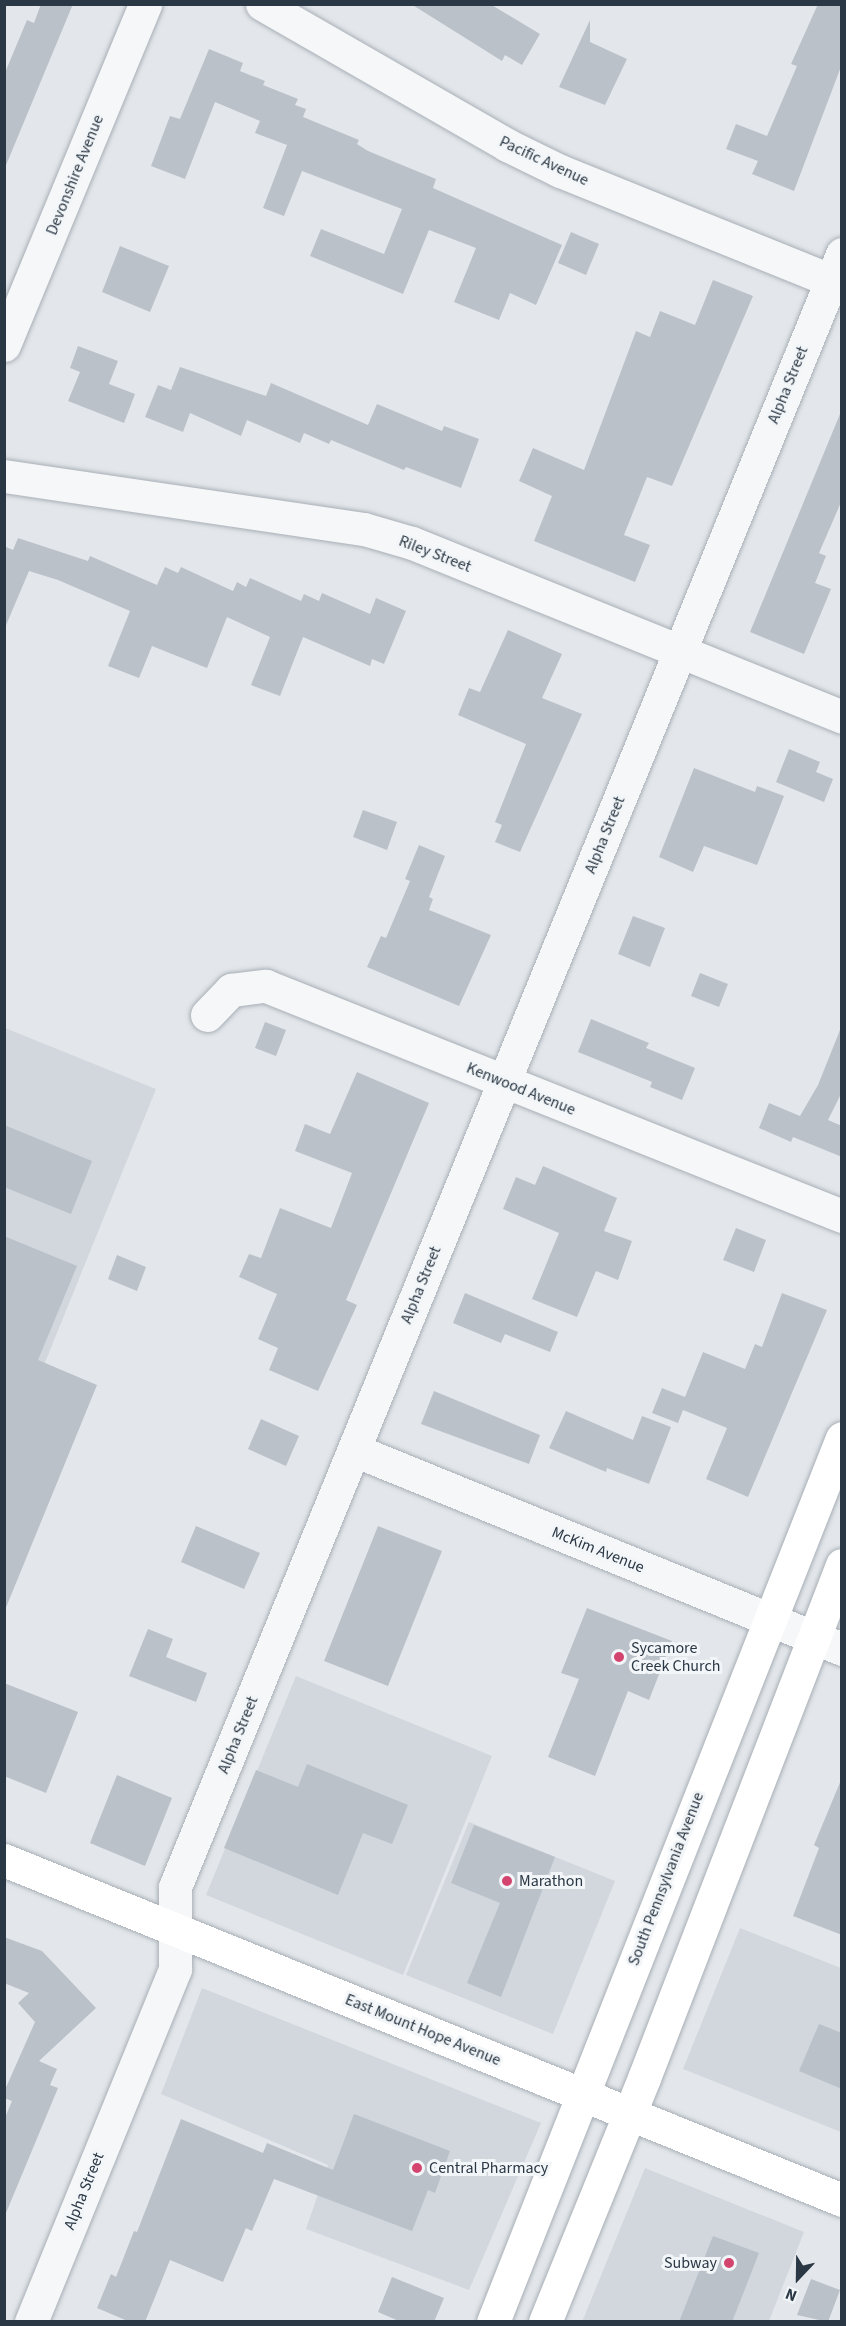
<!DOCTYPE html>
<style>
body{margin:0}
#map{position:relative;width:846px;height:2326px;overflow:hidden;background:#e3e7eb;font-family:"Source Sans 3",sans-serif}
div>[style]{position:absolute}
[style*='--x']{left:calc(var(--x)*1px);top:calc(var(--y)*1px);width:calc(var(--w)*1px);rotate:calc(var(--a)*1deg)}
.built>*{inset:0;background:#d1d7dd}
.building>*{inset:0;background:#bac1c9}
.roads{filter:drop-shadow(0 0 2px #a8afb6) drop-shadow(0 0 2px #a8afb6)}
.street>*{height:33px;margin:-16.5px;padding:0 16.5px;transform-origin:16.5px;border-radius:16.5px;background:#f6f7f9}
.secondary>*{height:33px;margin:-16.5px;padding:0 16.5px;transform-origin:16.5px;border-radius:16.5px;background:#fff}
.dots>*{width:16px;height:16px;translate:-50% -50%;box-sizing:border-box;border:3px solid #f3f6f8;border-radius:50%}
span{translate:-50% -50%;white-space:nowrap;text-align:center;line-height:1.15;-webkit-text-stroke:6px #f3f6f8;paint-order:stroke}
.street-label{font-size:16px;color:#2a3744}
.poi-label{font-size:16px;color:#2a3744}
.left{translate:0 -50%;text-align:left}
.right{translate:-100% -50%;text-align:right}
.frame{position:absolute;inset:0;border:6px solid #2a3744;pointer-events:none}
.north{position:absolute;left:768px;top:2248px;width:60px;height:60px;-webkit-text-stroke:4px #f3f6f8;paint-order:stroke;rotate:202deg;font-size:16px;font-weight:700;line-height:24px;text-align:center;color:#2a3744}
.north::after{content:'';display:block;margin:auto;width:21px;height:27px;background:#2a3744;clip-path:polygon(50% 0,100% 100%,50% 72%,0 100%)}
</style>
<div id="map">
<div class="built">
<i style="clip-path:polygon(5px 1028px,156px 1089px,5px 1461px)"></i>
<i style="clip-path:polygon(296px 1676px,492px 1756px,403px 1975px,206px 1895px)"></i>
<i style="clip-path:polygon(469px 1822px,615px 1881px,553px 2034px,406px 1975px)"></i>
<i style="clip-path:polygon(740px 1928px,841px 1968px,841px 2132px,683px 2069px)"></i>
<i style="clip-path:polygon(202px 1988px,541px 2123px,469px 2290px,306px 2229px,328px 2165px,161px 2094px)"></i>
<i style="clip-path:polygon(645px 2168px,804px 2232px,769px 2321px,582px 2322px)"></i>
</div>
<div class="building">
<i style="clip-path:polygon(41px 4px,73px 4px,4px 170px,4px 75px,27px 20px,34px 23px)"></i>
<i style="clip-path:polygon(411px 4px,490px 4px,540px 34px,522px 65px,505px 55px,502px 61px)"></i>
<i style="clip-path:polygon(818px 4px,842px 4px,842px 64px,794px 191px,752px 174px,758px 161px,726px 149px,736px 124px,767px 136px,797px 66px,791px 64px)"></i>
<i style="clip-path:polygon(590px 20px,590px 42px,627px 59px,605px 105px,559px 87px)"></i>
<i style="clip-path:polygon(209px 49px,243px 63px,240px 71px,265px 81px,263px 85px,298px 99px,295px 105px,306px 109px,303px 117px,359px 140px,357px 144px,368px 151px,436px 179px,433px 188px,562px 245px,536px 305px,510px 293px,499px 320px,454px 302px,476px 248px,429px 230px,403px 294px,310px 256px,321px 229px,384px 254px,402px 209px,302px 171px,284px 216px,263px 208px,287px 145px,255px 133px,260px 121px,215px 102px,185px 179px,151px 166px,170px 116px,180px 119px)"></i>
<i style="clip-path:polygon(571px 232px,599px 244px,586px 275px,558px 263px)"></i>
<i style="clip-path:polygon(120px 246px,169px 266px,150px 312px,102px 292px)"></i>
<i style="clip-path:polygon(713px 280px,753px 296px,672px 486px,647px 477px,624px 535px,650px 545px,635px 582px,534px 541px,552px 496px,519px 481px,533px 448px,584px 470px,636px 331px,650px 337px,660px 311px,695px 325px)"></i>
<i style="clip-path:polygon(78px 346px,118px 361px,109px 384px,135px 394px,124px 423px,68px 401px,80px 372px,70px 368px)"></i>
<i style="clip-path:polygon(180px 367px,266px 396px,271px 383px,368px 425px,377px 404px,442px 431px,444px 426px,479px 439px,461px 488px,406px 467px,404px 470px,331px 440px,329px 444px,304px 433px,300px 443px,247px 420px,241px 436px,190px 413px,183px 432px,145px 417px,158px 385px,171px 390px)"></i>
<i style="clip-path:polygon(840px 414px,842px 500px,819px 553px,826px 556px,815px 583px,831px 589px,804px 654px,750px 632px)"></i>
<i style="clip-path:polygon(18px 538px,88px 561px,90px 556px,157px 585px,165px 567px,178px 573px,181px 567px,233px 591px,237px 582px,246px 587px,250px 578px,301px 601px,304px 594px,319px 601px,322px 593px,370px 614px,376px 598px,406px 611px,384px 664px,372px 659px,370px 666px,303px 637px,280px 696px,251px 685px,270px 637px,227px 617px,207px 668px,152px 646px,139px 678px,108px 666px,130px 611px,58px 580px,29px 571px,4px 630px,4px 546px,13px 550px)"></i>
<i style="clip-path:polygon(508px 630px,562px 654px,542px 698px,582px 714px,520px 852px,495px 842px,502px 825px,495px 822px,526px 744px,458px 715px,469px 688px,480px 692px)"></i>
<i style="clip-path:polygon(789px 749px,820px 762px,816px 772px,833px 779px,824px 802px,776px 782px)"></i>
<i style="clip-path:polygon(694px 768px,755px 792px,757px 786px,784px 796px,757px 865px,704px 846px,693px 872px,659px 857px)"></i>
<i style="clip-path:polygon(363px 810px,397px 822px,387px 850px,353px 837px)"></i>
<i style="clip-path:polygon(419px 845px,445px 856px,429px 897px,433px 899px,429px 910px,491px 935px,459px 1006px,367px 967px,381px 936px,386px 938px,410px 881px,405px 879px)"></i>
<i style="clip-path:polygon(633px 916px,665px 928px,650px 967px,618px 954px)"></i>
<i style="clip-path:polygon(700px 973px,728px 984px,719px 1007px,691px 996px)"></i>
<i style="clip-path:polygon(591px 1019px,649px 1043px,646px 1048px,695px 1068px,682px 1100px,650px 1087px,652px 1082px,578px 1052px)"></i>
<i style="clip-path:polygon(265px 1022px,286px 1030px,276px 1056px,255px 1048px)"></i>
<i style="clip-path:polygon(840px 1030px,842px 1092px,828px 1120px,842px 1126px,842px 1157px,793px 1137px,791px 1142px,759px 1128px,769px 1103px,800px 1116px,818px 1085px)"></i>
<i style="clip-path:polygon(357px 1072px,429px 1103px,346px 1300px,357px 1305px,318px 1391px,269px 1370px,278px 1348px,258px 1339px,277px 1294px,239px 1277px,249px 1254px,261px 1258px,280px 1208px,331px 1228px,352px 1173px,295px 1151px,305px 1124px,330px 1134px)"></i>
<i style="clip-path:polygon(4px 1125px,92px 1161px,71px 1214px,4px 1187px)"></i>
<i style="clip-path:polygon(543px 1166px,617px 1198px,604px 1231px,632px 1241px,618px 1280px,596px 1271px,577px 1317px,532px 1299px,559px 1233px,503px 1209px,516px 1177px,535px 1185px)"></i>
<i style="clip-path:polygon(736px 1228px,766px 1240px,754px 1272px,723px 1260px)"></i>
<i style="clip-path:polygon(4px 1236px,77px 1266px,38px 1360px,97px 1385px,5px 1610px)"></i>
<i style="clip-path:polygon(117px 1255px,146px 1267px,137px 1291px,108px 1279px)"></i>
<i style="clip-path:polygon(465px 1293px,558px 1332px,550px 1352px,505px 1334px,501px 1343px,453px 1323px)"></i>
<i style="clip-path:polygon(782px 1293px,827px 1310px,748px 1497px,706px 1479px,727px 1428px,683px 1410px,678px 1423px,652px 1413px,662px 1388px,685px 1397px,703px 1352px,745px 1369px,755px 1344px,762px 1347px)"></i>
<i style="clip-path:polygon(434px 1391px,540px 1435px,529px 1464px,421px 1424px)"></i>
<i style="clip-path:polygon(566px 1411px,633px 1440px,642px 1416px,671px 1427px,649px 1484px,607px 1468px,606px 1472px,549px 1448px)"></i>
<i style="clip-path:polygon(261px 1419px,299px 1436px,286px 1466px,248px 1449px)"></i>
<i style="clip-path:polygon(196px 1526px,260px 1553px,244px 1589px,181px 1562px)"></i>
<i style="clip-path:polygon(378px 1526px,442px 1551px,388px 1686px,324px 1661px)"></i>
<i style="clip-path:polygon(587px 1608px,672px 1641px,649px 1700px,628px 1691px,595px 1776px,548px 1757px,579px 1679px,561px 1673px)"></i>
<i style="clip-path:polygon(148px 1629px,173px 1639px,166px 1657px,207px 1673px,196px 1702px,129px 1676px)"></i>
<i style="clip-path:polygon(4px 1683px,78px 1712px,46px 1793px,4px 1776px)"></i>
<i style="clip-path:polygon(307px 1764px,408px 1805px,392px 1844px,363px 1833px,338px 1895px,224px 1848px,256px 1770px,298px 1787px)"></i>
<i style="clip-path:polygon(117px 1775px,172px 1798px,145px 1866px,90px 1843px)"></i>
<i style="clip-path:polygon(841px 1780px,842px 1780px,842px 1935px,793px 1916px,819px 1848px,814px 1845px)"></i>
<i style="clip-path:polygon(474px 1825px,555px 1857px,501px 1997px,467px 1983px,500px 1903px,451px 1883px)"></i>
<i style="clip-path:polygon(4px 1937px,42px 1951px,96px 2008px,39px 2061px,57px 2069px,50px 2085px,58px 2088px,6px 2213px,4px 2120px,12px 2101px,4px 2098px,4px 2092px,35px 2022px,18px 2003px,29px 1993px,4px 1983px)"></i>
<i style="clip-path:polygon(819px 2024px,842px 2033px,842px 2089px,799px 2071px)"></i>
<i style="clip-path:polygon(354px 2114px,450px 2151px,435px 2193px,428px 2190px,412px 2231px,274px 2179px,252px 2231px,246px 2228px,223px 2282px,170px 2260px,145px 2322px,130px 2322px,97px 2308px,111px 2274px,116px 2277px,134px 2231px,137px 2232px,181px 2119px,263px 2153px,267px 2143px,333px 2170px)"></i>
<i style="clip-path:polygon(713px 2236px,759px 2253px,732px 2322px,679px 2322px)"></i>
<i style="clip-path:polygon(392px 2277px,444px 2298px,434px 2322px,401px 2322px,378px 2312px)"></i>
<i style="clip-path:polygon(811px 2279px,840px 2290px,828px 2322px,797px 2315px)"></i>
</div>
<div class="roads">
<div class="street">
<i style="--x:262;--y:4;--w:283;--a:29.9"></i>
<i style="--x:507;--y:145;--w:59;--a:26.1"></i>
<i style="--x:560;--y:171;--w:304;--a:22"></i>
<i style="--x:4;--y:345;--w:369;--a:-67.5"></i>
<i style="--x:4;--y:476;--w:364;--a:8.4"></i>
<i style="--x:364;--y:529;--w:50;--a:16.3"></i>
<i style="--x:412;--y:543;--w:464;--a:22"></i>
<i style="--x:207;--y:1015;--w:35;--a:-46"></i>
<i style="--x:231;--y:990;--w:35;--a:-7"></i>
<i style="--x:266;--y:986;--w:620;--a:21.77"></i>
<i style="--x:354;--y:1450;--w:527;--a:22.18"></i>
<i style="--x:31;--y:2322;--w:381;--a:-67.8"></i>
<i style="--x:175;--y:1969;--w:82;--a:-90"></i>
<i style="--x:175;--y:1887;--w:1764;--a:-67.78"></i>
</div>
<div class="secondary">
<i style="--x:4;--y:1860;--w:904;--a:22.08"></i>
<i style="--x:493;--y:2322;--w:950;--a:-68.46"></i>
<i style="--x:545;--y:2322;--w:263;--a:-67.9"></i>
<i style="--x:644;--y:2078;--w:550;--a:-68.9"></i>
</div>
</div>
<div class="dots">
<i style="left:619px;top:1657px;background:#d3456f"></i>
<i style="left:507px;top:1881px;background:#d3456f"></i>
<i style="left:417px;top:2168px;background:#d3456f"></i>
<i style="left:729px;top:2263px;background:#d3456f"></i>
</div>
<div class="street-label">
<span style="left:544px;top:161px;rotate:25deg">Pacific Avenue</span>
<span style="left:75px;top:175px;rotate:-68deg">Devonshire Avenue</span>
<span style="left:788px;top:385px;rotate:-68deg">Alpha Street</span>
<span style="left:435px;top:554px;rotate:21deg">Riley Street</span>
<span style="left:605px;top:835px;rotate:-68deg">Alpha Street</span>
<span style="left:521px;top:1089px;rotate:22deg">Kenwood Avenue</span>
<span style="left:421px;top:1285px;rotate:-68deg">Alpha Street</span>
<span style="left:598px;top:1550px;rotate:22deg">McKim Avenue</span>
<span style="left:238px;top:1735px;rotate:-68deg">Alpha Street</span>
<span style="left:666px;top:1879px;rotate:-69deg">South Pennsylvania Avenue</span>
<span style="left:423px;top:2030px;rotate:22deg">East Mount Hope Avenue</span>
<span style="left:84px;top:2191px;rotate:-68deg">Alpha Street</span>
</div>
<div class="poi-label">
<span class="left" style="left:631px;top:1657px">Sycamore<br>Creek Church</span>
<span class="left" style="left:519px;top:1881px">Marathon</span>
<span class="left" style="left:429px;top:2168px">Central Pharmacy</span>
<span class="right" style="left:717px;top:2263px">Subway</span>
</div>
<div class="frame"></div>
<div class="north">N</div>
</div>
